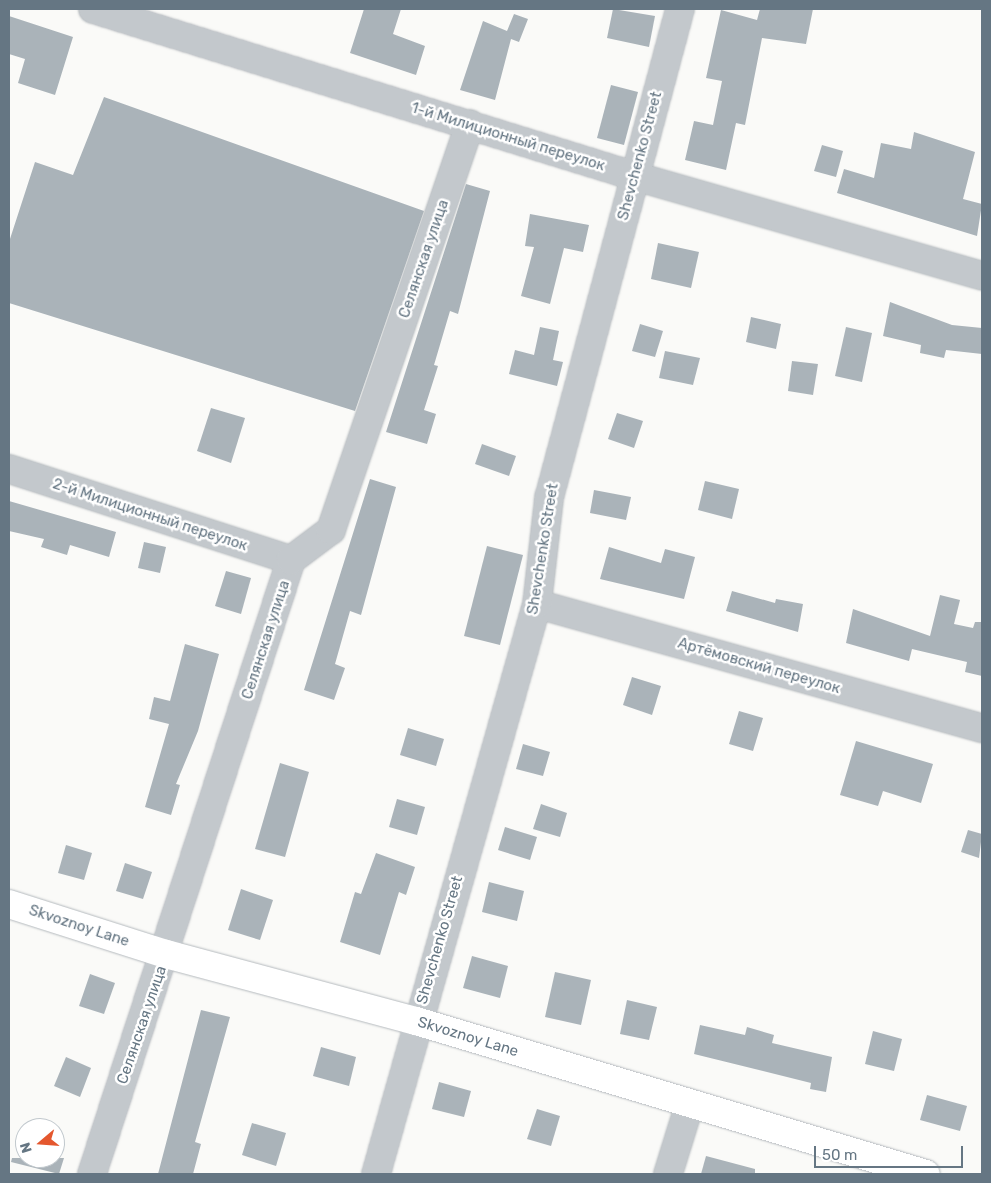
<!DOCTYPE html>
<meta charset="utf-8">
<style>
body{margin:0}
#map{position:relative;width:991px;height:1183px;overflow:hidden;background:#fafaf8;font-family:Rubik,sans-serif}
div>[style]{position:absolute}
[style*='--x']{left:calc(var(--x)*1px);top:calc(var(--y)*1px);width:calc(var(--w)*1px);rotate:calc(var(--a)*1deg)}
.building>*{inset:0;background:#aab3b9}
.roads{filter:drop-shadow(0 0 1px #b5babe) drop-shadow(0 0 1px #b5babe)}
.minor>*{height:28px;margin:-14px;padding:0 14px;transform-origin:14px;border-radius:14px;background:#c3c8cc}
.major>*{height:28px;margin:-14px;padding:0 14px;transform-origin:14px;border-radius:14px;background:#fff}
span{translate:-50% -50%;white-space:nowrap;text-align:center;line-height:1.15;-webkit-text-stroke:5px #fff;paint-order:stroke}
.street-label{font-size:15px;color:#657683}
.frame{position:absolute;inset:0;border:10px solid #657683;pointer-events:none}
.north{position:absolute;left:15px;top:1118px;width:50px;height:50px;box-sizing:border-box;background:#fff;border:1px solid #c1c8cd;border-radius:50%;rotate:252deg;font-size:14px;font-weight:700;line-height:20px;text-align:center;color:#657683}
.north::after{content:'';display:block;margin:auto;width:18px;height:22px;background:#e4572e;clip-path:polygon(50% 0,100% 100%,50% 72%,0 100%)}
.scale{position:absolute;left:814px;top:1146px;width:149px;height:22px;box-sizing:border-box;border:2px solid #657683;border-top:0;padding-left:6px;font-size:15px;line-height:18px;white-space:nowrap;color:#657683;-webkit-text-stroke:4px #fff;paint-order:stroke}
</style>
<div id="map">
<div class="building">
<i style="clip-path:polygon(364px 9px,401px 9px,393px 34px,425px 46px,416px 75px,350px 53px)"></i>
<i style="clip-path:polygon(613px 9px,655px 16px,649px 47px,607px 38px)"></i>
<i style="clip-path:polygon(760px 9px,813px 9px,806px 44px,762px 38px,745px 125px,736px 123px,726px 170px,685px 160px,694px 121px,713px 125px,722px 81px,706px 78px,721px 10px,757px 20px)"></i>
<i style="clip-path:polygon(514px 14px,528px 19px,519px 42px,511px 39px,495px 100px,460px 90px,483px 21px,507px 31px)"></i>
<i style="clip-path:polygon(9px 16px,73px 37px,55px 95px,18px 83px,25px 59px,9px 54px)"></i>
<i style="clip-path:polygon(611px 85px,638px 92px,624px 145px,597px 138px)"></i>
<i style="clip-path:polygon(104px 97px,424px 211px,355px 411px,9px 303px,9px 242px,35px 162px,73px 175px)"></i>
<i style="clip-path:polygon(914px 132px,975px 152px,963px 199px,982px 204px,977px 236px,837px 193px,844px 169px,874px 178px,881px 143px,911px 149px)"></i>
<i style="clip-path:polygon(822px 145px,843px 151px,836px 177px,814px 171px)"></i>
<i style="clip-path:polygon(466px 184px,490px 191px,458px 314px,450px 311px,434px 365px,438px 366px,424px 410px,436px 414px,427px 444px,386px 432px)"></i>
<i style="clip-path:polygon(530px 214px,589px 225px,583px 252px,564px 248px,550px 304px,521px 296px,534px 247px,525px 246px)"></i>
<i style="clip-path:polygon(658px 243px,699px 252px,691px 288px,651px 279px)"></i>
<i style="clip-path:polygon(890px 302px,952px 325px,982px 328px,982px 354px,946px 350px,944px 358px,920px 353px,921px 345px,883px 336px)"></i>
<i style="clip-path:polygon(751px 317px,781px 324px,776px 349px,746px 342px)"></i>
<i style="clip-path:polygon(640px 324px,663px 331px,655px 357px,632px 351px)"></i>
<i style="clip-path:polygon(540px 327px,559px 331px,553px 360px,563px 362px,557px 386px,509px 374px,515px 350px,534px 355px)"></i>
<i style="clip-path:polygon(846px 327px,872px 333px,862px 382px,835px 376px)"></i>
<i style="clip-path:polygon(665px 351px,700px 358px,693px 385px,659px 378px)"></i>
<i style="clip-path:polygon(792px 361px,818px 364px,813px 395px,788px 391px)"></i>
<i style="clip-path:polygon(211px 408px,245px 418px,231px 463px,197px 451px)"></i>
<i style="clip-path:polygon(617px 413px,643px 421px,634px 448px,608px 439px)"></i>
<i style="clip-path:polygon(482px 444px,516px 456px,509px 476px,475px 464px)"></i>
<i style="clip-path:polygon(370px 479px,396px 487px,361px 615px,350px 611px,335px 664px,345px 668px,334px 700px,304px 690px)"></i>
<i style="clip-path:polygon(705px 481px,739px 489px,732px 519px,698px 510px)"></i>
<i style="clip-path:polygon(594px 490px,631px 497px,626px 520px,590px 513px)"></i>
<i style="clip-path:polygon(9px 501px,116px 532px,109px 557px,70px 545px,67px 555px,41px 547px,44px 539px,9px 531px)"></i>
<i style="clip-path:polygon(144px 542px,166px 547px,160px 573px,138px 568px)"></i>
<i style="clip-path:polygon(487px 546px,523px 555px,500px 645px,464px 636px)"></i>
<i style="clip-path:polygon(609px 547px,661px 563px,665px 549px,695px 557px,684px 599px,600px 579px)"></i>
<i style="clip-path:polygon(226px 571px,251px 578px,241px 614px,215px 606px)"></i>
<i style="clip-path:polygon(732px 591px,775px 603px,776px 599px,803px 604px,798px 632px,726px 611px)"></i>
<i style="clip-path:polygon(940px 595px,960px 600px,954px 624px,973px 628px,975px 622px,982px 622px,982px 676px,965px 672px,967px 662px,912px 649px,909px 661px,846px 643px,853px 609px,930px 636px)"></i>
<i style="clip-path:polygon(185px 644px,219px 654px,198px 731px,176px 784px,180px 785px,171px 815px,145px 807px,169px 724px,149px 719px,154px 697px,170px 701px)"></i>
<i style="clip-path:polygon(632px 677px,661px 686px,652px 715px,623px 705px)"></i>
<i style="clip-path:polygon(739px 711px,763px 718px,753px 751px,729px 744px)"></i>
<i style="clip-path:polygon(408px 728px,444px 739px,436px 766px,400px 755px)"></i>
<i style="clip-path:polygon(856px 741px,933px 764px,921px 803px,883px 791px,878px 806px,840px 795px)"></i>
<i style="clip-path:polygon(523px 744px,550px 752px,543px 776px,516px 769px)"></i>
<i style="clip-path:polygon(280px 763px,309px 772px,285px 857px,255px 849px)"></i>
<i style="clip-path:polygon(397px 799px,425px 807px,417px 835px,389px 827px)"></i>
<i style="clip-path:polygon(541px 804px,567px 813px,560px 837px,533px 829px)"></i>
<i style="clip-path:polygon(505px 827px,537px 837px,530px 860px,498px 850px)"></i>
<i style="clip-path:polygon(968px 830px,982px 834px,979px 858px,961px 852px)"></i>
<i style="clip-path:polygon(66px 845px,92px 853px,84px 880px,58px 873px)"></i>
<i style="clip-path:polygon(376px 853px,415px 867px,406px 895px,399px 892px,380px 955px,340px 942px,355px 892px,361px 894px)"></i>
<i style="clip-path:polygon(125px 863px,152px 872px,143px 899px,116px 891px)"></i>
<i style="clip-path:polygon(489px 882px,524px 891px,517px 921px,482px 912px)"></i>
<i style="clip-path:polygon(241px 889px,273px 900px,260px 940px,228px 930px)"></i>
<i style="clip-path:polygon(472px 956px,508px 966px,500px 998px,463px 988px)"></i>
<i style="clip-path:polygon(555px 972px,591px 980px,581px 1025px,545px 1017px)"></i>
<i style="clip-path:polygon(90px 974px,115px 983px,104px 1014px,79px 1006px)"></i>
<i style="clip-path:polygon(627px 1000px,657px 1007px,649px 1040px,620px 1034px)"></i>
<i style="clip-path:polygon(201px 1010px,230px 1017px,195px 1142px,201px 1144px,193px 1174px,158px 1174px)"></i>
<i style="clip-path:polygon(700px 1025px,745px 1035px,747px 1027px,774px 1035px,772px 1043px,832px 1057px,826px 1092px,810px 1089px,811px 1083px,694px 1054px)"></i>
<i style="clip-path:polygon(873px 1031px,902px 1039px,894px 1071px,865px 1064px)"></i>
<i style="clip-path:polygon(321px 1047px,356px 1057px,349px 1086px,313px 1076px)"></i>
<i style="clip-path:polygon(66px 1057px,91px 1068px,80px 1097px,54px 1086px)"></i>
<i style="clip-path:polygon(439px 1082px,471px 1091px,464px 1117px,432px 1109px)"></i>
<i style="clip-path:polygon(927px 1095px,967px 1106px,960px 1131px,920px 1120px)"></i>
<i style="clip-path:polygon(537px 1109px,560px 1116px,551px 1146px,527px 1139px)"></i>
<i style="clip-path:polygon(252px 1123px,286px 1133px,276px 1166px,242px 1155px)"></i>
<i style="clip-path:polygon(706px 1156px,755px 1169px,755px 1174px,701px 1174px)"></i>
<i style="clip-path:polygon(12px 1158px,64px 1158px,59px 1174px,11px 1162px)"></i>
</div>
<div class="roads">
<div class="minor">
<i style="--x:93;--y:9;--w:566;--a:17.15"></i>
<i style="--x:634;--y:176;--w:362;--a:16"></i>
<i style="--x:9;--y:469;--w:296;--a:17.9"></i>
<i style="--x:537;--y:604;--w:462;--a:15.6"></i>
<i style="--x:92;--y:1174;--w:645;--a:-72.04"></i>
<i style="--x:291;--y:560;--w:50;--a:-36.9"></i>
<i style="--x:331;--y:530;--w:429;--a:-71.1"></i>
<i style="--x:376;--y:1174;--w:592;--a:-74.23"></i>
<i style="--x:537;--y:604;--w:107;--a:-83.5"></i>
<i style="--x:549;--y:498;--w:506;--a:-75"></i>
<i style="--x:668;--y:1174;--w:74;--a:-72.8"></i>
</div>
<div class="major">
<i style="--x:9;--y:904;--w:165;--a:17.7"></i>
<i style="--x:166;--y:954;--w:259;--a:15"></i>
<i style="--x:416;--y:1021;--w:532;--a:16.7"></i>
</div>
</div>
<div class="street-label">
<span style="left:508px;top:137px;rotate:17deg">1-й Милиционный переулок</span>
<span style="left:640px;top:156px;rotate:-75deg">Shevchenko Street</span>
<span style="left:424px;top:259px;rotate:-71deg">Селянская улица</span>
<span style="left:150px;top:515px;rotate:18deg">2-й Милиционный переулок</span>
<span style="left:543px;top:549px;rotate:-81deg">Shevchenko Street</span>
<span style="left:266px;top:640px;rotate:-72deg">Селянская улица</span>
<span style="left:759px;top:666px;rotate:16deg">Артёмовский переулок</span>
<span style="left:79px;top:926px;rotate:18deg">Skvoznoy Lane</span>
<span style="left:440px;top:940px;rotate:-74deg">Shevchenko Street</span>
<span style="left:142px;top:1025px;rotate:-71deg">Селянская улица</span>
<span style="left:468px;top:1037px;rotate:17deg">Skvoznoy Lane</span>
</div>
<div class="frame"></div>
<div class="north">N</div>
<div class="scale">50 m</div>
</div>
